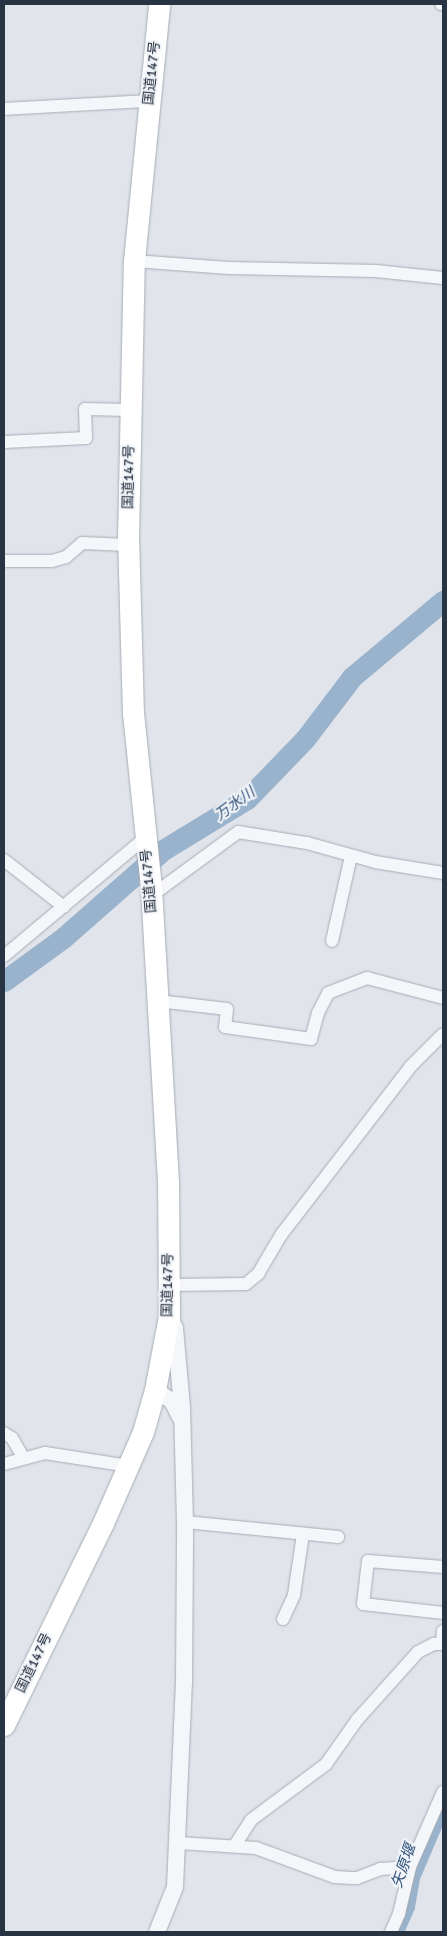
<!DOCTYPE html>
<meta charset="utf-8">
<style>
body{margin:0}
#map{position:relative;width:447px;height:1936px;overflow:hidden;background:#e1e5eb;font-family:Signika,"Noto Sans JP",sans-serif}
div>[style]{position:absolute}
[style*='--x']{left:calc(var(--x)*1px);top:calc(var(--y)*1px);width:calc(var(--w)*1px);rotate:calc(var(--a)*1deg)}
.canal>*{height:12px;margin:-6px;padding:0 6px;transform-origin:6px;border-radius:6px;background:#9ab3cc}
.river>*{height:21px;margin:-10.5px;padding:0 10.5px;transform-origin:10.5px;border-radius:10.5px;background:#9ab3cc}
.roads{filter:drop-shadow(0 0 1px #a6acb5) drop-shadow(0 0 1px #a6acb5)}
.minor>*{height:12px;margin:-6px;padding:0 6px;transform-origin:6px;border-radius:6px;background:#f4f6f9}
.tertiary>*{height:16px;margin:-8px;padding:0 8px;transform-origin:8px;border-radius:8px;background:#f4f6f9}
.trunk>*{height:21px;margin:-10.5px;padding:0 10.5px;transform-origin:10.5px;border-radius:10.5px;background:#fff}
span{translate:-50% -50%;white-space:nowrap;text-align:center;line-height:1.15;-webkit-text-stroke:4px #f1f4f8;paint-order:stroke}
.street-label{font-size:14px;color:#283343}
.water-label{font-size:15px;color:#30527a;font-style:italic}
.frame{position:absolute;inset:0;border:5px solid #283343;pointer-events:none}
</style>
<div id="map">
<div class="canal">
<i style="--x:398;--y:1932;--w:27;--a:-66"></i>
<i style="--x:409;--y:1907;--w:29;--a:-80"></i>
<i style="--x:414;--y:1878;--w:74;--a:-66.9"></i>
</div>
<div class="river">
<i style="--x:4;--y:981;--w:73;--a:-36.1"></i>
<i style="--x:63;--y:938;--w:133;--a:-41.3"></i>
<i style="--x:163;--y:850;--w:98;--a:-31.3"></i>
<i style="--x:247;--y:799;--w:83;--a:-46"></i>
<i style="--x:305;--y:739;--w:78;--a:-52.8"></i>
<i style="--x:352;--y:677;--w:119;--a:-39.9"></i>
</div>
<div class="roads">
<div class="minor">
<i style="--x:441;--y:4;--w:2;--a:0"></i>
<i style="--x:4;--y:109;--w:144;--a:-3.2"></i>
<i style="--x:134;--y:261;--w:95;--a:4.2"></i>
<i style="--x:229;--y:268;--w:147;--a:1.2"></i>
<i style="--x:376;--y:271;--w:67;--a:6"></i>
<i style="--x:4;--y:442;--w:82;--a:-2.8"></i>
<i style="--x:86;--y:438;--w:29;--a:-92"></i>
<i style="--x:85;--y:409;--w:45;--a:1.3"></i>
<i style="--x:4;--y:561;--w:48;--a:0"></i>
<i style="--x:52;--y:561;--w:15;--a:-16"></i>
<i style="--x:66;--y:557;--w:21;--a:-41"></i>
<i style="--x:82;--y:543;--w:46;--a:2.5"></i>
<i style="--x:4;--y:860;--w:76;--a:38.1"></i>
<i style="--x:151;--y:896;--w:108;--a:-36.3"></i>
<i style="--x:238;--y:832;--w:70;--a:9.1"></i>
<i style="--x:307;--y:843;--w:71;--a:15.6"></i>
<i style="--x:375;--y:862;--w:69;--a:9.2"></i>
<i style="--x:332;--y:941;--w:87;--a:-77.4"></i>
<i style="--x:4;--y:956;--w:184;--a:-39.9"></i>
<i style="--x:158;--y:1001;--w:69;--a:6.6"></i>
<i style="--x:227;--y:1009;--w:18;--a:96"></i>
<i style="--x:225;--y:1027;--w:87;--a:7.9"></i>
<i style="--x:311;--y:1039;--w:27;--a:-75"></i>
<i style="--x:318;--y:1013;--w:22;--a:-63"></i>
<i style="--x:328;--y:993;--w:42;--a:-21"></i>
<i style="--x:367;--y:978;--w:79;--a:14.7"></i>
<i style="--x:170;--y:1285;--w:76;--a:-0.8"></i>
<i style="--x:246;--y:1284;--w:16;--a:-40"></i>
<i style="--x:258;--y:1274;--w:45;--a:-59.5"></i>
<i style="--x:281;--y:1235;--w:159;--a:-52.4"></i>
<i style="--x:378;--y:1109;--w:54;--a:-52.5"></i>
<i style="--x:411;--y:1066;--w:45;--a:-45"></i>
<i style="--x:4;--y:1433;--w:9;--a:32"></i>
<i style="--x:12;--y:1438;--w:22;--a:60"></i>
<i style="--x:4;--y:1464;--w:42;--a:-15"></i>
<i style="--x:45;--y:1453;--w:85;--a:8.8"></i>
<i style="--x:185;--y:1522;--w:154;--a:5.6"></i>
<i style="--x:443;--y:1567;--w:75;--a:-175.4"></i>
<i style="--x:368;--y:1561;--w:43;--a:96.6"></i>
<i style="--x:363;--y:1604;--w:81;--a:6.4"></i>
<i style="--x:283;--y:1619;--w:26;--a:-65"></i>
<i style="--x:294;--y:1595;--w:62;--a:-81.6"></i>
<i style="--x:442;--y:1644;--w:13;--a:-86"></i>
<i style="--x:179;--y:1843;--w:77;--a:3.7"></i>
<i style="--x:256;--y:1848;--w:84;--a:20.2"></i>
<i style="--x:335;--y:1877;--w:22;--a:3"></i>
<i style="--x:357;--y:1878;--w:25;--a:-21"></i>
<i style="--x:380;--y:1869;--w:30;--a:-4"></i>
<i style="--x:235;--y:1845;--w:30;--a:-57"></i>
<i style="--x:251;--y:1820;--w:94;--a:-36.7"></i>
<i style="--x:326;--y:1764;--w:54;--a:-54.8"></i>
<i style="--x:357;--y:1720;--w:91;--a:-48.1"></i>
<i style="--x:418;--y:1652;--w:18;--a:-27"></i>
<i style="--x:434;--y:1644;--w:9;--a:0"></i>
<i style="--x:391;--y:1932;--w:20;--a:-66"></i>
<i style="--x:399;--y:1914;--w:48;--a:-76.8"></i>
<i style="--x:410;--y:1867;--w:82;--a:-66.3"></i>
</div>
<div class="tertiary">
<i style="--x:155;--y:1390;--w:20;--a:33"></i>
<i style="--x:172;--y:1401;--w:18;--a:63"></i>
<i style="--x:157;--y:1932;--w:48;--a:-68.2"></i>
<i style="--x:175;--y:1887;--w:203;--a:-87.5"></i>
<i style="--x:184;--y:1684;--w:162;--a:-89.6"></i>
<i style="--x:185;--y:1522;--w:115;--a:-91.5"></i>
<i style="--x:182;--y:1407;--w:79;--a:-95.1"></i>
<i style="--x:175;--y:1328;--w:13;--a:-117"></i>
</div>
<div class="trunk">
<i style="--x:4;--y:1725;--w:225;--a:-63.9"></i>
<i style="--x:103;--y:1523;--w:99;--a:-66.3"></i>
<i style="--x:143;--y:1432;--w:44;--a:-74.1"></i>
<i style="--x:155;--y:1390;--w:75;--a:-79.3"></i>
<i style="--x:169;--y:1316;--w:134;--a:-90.4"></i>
<i style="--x:168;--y:1182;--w:295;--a:-93.3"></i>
<i style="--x:151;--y:887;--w:174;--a:-95.9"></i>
<i style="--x:133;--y:714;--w:175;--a:-91.6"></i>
<i style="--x:128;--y:539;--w:278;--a:-88.8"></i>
<i style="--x:134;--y:261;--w:258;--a:-84.4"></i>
</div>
</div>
<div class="street-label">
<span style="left:152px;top:73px;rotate:-84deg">国道147号</span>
<span style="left:129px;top:477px;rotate:-89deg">国道147号</span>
<span style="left:149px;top:881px;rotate:-95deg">国道147号</span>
<span style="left:168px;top:1285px;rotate:-89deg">国道147号</span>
<span style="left:34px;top:1663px;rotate:-64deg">国道147号</span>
</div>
<div class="water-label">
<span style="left:235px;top:804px;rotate:-36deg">万水川</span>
<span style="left:404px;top:1866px;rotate:-71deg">矢原堰</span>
</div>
<div class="frame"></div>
</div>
